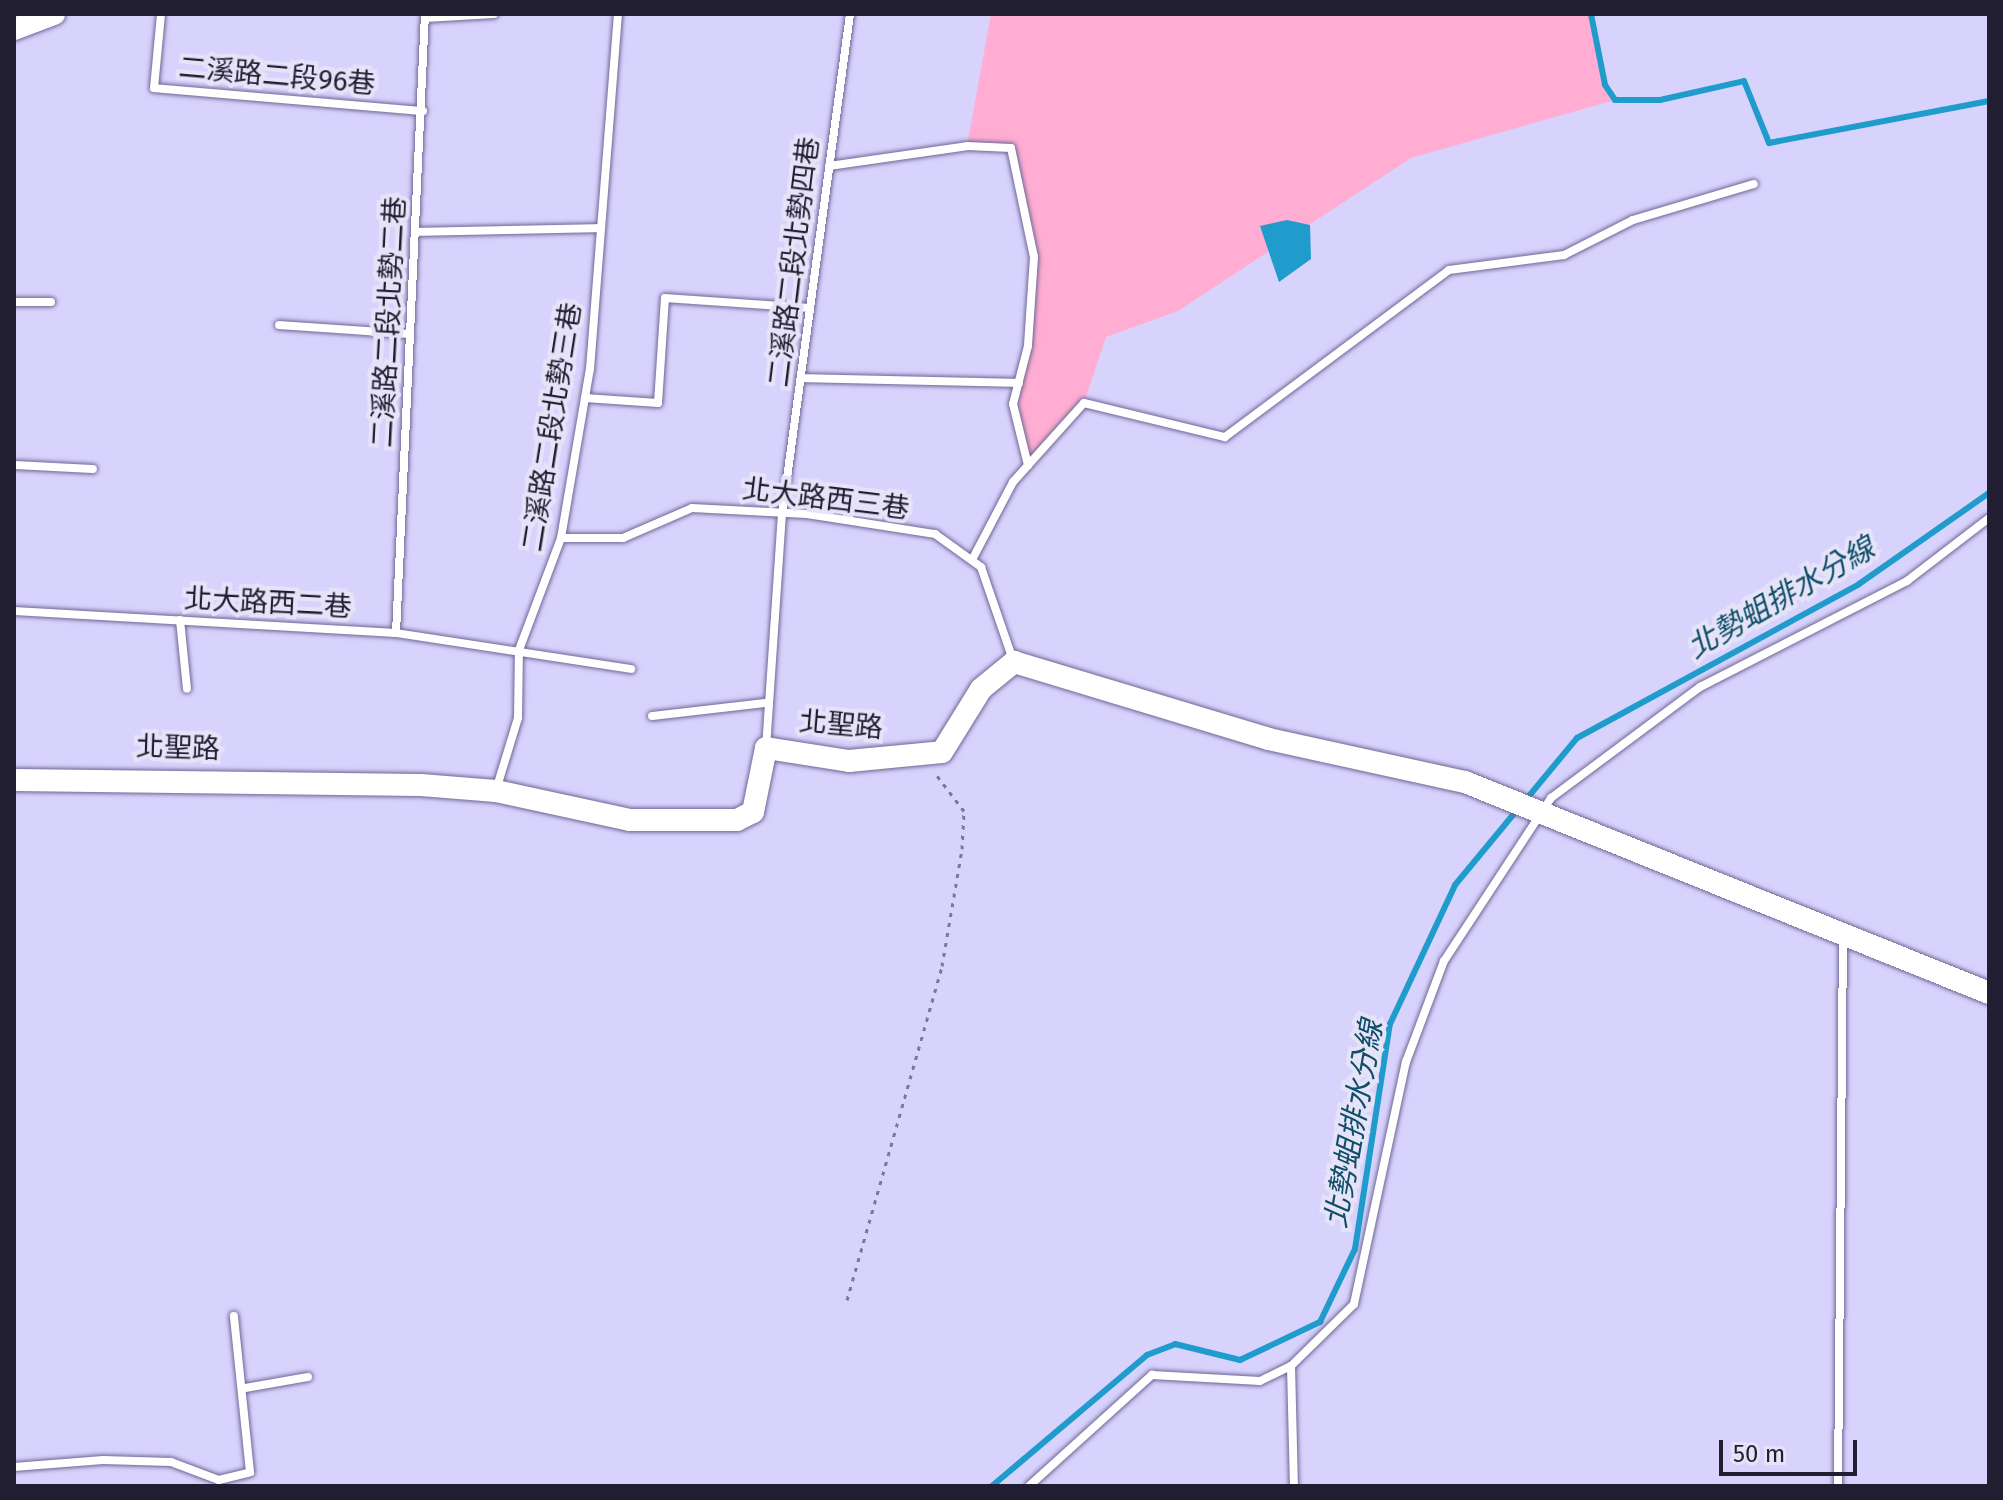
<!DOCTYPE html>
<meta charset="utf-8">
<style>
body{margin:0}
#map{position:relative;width:2003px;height:1500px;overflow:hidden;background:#d8d3fd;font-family:"Fira Sans","Noto Sans TC",sans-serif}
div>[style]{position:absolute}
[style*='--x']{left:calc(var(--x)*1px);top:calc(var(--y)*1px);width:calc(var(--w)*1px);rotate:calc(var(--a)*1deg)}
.green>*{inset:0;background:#ffadd2}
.water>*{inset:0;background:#1f9ccc}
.stream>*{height:6px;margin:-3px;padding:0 3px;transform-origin:3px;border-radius:3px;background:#1f9ccc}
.path>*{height:3px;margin-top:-1.5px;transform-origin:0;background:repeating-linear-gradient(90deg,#7c7896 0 4px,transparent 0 10px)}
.roads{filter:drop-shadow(0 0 2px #6f6796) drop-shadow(0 0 2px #6f6796)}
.lane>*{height:8px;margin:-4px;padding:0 4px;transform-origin:4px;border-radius:4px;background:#fff}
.secondary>*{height:22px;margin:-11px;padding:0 11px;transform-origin:11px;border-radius:11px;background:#fff}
span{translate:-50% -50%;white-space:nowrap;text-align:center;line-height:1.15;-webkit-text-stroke:8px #e6e3f8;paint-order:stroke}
.street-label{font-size:28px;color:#211e31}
.water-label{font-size:30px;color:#0f4e68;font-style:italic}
.frame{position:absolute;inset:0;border:16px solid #211e31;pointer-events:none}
.scale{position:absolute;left:1719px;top:1440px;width:138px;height:36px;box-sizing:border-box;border:4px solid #211e31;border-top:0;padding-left:10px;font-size:24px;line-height:28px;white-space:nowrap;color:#211e31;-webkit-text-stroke:6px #e6e3f8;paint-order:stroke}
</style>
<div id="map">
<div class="green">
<i style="clip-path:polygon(991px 14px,1591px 14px,1605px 85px,1615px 100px,1411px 158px,1178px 311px,1106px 337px,1084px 403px,1028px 465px,1013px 404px,1028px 346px,1034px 257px,1011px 148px,967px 146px)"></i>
</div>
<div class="water">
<i style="clip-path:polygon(1287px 220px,1310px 225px,1311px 259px,1279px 282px,1260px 226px)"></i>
</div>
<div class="stream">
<i style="--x:1591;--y:14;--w:72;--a:78.8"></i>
<i style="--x:1605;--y:85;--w:18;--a:56"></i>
<i style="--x:1615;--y:100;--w:45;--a:0"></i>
<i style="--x:1660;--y:100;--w:86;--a:-12.7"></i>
<i style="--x:1744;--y:81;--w:67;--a:68"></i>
<i style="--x:1769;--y:143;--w:224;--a:-10.8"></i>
<i style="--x:1524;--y:802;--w:83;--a:-50.4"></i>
<i style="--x:1577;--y:738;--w:321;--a:-28.6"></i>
<i style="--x:1859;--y:584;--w:159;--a:-35"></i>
<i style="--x:992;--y:1486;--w:203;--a:-40.2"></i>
<i style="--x:1147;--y:1355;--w:30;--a:-21"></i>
<i style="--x:1175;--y:1344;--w:67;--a:13.8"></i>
<i style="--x:1240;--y:1360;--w:89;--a:-25.4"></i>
<i style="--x:1320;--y:1322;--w:81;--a:-64.4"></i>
<i style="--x:1355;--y:1249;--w:228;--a:-81.2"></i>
<i style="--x:1390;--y:1024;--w:153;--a:-64.9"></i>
<i style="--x:1455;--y:885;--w:97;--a:-50.4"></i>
</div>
<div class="path">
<i style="--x:847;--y:1300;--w:347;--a:-74.1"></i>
<i style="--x:942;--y:966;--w:119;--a:-80.3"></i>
<i style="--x:962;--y:849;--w:38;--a:-87"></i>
<i style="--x:964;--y:811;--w:48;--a:-127.3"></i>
</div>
<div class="roads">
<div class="lane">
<i style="--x:161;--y:14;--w:74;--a:95.4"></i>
<i style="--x:154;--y:88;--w:270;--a:4.9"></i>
<i style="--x:425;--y:18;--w:69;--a:-3.3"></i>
<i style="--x:829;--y:166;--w:139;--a:-8.2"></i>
<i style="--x:967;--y:146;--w:44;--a:2.6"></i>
<i style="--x:1011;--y:148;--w:111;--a:78.1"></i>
<i style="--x:1034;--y:257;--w:89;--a:93.9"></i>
<i style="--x:1028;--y:346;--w:60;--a:104.5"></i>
<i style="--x:1013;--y:404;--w:63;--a:76.2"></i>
<i style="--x:416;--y:232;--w:185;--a:-1.2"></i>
<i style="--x:14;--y:302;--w:37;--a:0"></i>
<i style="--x:279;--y:325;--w:131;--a:3.9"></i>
<i style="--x:801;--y:378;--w:218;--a:1.3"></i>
<i style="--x:585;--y:398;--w:73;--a:3.9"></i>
<i style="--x:658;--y:403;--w:105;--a:-86.2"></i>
<i style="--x:665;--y:298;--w:145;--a:3.9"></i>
<i style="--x:14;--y:465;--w:79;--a:2.9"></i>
<i style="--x:561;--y:538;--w:62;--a:0"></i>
<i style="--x:623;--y:538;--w:75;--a:-23.5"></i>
<i style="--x:692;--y:508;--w:115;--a:3"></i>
<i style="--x:807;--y:514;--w:130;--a:8.9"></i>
<i style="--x:935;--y:534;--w:57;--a:35.7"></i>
<i style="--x:981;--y:567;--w:98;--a:71"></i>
<i style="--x:973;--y:558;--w:86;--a:-62.2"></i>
<i style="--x:1013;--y:482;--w:106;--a:-48.1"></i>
<i style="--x:1084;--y:403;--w:145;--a:13.6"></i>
<i style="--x:1225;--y:437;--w:279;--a:-36.7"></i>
<i style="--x:1449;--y:270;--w:116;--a:-7.4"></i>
<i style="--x:1564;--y:255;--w:77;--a:-26.9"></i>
<i style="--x:1633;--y:220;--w:126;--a:-16.6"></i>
<i style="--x:14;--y:611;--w:383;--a:3.3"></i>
<i style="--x:396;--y:633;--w:238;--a:8.7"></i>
<i style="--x:180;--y:620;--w:69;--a:84.2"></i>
<i style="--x:396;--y:633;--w:620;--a:-87.32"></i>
<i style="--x:652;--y:716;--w:114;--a:-6.6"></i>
<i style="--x:766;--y:748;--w:234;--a:-86.1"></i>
<i style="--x:782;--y:515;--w:506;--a:-82.27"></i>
<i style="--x:496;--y:790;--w:75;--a:-73"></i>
<i style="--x:518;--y:718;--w:68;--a:-89.2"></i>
<i style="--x:519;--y:650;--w:120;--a:-69.4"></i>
<i style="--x:561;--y:538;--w:171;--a:-80.3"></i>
<i style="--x:590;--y:369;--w:356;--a:-85.5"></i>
<i style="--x:1291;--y:1366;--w:120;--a:88.6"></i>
<i style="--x:245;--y:1388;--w:64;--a:-9.9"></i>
<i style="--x:14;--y:1467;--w:89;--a:-4.5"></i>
<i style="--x:103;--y:1460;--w:68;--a:1.7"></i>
<i style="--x:171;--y:1462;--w:51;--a:20.6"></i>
<i style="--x:219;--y:1480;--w:32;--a:-14"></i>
<i style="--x:250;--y:1472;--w:157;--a:-95.9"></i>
<i style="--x:1029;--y:1486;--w:166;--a:-42.1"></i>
<i style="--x:1152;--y:1375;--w:108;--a:3.2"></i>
<i style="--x:1260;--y:1381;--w:34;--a:-26"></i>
<i style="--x:1291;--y:1366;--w:88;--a:-44.5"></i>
<i style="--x:1354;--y:1304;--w:248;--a:-77.9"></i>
<i style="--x:1406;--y:1062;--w:108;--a:-69.4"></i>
<i style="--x:1444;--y:961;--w:195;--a:-56.7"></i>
<i style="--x:1551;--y:798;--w:186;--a:-36.7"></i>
<i style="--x:1700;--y:687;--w:233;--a:-27.1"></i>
<i style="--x:1907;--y:581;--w:103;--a:-37.5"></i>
<i style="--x:1838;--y:1486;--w:550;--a:-89.48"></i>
</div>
<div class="secondary">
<i style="--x:14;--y:29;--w:43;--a:-20.6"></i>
<i style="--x:14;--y:780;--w:407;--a:0.7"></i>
<i style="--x:421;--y:785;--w:75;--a:4.6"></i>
<i style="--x:496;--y:791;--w:137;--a:12.2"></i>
<i style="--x:630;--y:820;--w:107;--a:0"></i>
<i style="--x:737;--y:820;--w:18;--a:-27"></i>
<i style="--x:753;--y:812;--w:65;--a:-78.5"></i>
<i style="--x:766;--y:748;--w:84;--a:8.9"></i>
<i style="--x:849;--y:761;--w:93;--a:-5.5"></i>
<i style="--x:942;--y:752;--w:74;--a:-58.2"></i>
<i style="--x:981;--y:689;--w:43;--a:-39.3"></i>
<i style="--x:1014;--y:662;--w:266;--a:16.8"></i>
<i style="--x:1269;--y:739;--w:201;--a:12.4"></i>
<i style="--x:1465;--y:782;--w:565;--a:21.93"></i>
</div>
</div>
<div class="street-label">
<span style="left:277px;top:76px;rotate:5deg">二溪路二段96巷</span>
<span style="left:794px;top:262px;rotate:-83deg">二溪路二段北勢四巷</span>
<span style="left:389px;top:322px;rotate:-87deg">二溪路二段北勢二巷</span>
<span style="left:552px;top:427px;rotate:-81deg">二溪路二段北勢三巷</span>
<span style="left:826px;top:499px;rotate:7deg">北大路西三巷</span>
<span style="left:268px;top:603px;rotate:3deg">北大路西二巷</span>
<span style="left:841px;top:725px;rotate:5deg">北聖路</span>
<span style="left:178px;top:748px;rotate:2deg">北聖路</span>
</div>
<div class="water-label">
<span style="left:1781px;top:598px;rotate:-30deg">北勢蛆排水分線</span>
<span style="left:1354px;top:1124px;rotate:-80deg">北勢蛆排水分線</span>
</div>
<div class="frame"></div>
<div class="scale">50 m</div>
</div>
